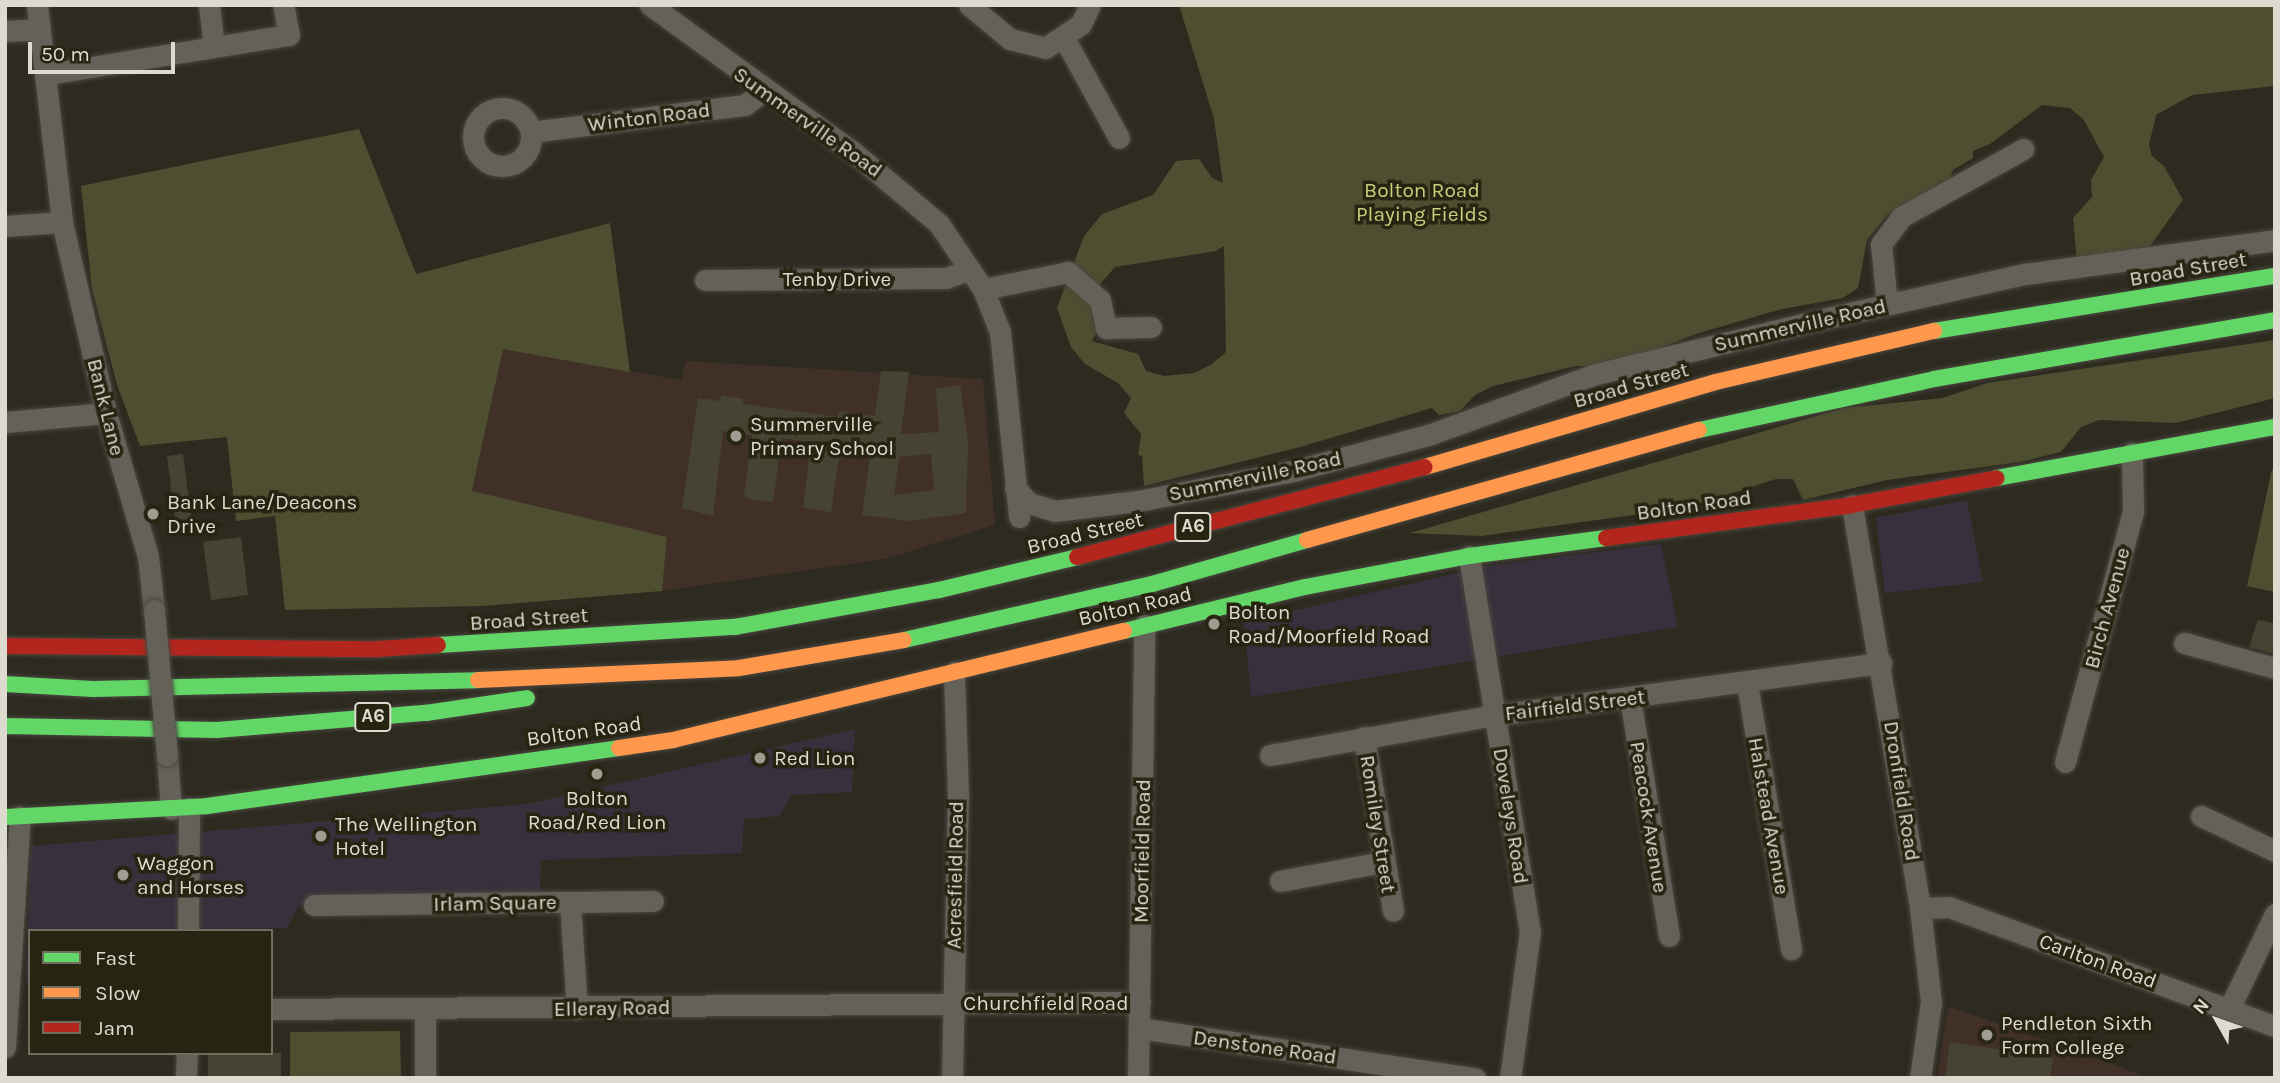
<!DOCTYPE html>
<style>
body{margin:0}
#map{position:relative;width:2280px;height:1083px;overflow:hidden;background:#2d2a20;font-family:Karla,sans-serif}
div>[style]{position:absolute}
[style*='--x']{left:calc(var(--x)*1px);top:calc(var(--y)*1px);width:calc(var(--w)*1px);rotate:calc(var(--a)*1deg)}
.commercial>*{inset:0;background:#38313d}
.education>*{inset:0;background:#403028}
.green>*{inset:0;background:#4d4f30}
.building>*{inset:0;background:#474333}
.roads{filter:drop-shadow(0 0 2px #49473e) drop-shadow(0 0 2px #49473e)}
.street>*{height:21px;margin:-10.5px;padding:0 10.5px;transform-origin:10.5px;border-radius:10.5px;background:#646159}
.street>.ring{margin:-10.5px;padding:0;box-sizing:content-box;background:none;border:21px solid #646159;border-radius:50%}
.fast>*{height:16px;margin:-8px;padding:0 8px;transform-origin:8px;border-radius:8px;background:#63d668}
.slow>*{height:16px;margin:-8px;padding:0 8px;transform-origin:8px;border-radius:8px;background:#ff974d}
.jam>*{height:16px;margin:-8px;padding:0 8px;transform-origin:8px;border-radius:8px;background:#b3261e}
.bridges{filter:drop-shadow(0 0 2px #49473e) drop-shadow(0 0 2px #49473e)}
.street-bridge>*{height:21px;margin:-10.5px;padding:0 10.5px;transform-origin:10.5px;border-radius:10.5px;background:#646159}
.dots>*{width:19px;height:19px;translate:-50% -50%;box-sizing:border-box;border:4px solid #282412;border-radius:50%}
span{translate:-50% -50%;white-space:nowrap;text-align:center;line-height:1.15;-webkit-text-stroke:7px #282412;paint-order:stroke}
.shield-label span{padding:2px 5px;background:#282412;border:2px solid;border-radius:5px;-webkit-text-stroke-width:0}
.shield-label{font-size:19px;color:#dddbcf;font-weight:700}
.street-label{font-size:21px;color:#dddbcf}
.park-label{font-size:21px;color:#c7cf7b}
.poi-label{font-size:21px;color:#dddbcf}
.left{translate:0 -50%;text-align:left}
.frame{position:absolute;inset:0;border:7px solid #dddbcf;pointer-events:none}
.legend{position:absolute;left:28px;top:929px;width:245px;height:126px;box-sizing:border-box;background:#282412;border:2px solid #706d5e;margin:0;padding:9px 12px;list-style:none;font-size:21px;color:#dddbcf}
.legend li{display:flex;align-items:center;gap:14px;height:35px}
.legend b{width:35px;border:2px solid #706d5e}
.north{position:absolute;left:2182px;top:985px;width:70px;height:70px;-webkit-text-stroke:5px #282412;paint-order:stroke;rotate:310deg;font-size:19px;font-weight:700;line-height:28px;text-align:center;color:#dddbcf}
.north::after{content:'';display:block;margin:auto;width:24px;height:32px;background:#dddbcf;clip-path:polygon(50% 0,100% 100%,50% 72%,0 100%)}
.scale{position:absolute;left:28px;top:42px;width:147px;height:32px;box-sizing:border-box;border:4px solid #dddbcf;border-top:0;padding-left:9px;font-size:21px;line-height:24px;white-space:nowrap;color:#dddbcf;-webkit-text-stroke:5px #282412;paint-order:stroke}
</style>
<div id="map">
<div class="commercial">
<i style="clip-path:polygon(1967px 500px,1983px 582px,1885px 593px,1876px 518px)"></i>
<i style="clip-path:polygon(1661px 544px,1678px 627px,1251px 697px,1244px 622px,1487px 566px)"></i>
<i style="clip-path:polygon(855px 729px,852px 792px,792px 795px,779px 816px,744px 819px,742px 853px,541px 860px,540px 896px,299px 905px,287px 928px,30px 931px,30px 984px,26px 983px,31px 846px,528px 804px)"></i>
</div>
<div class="education">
<i style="clip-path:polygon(503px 349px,681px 380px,686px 361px,983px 379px,995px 525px,885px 559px,662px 591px,667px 537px,472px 492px)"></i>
<i style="clip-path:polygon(1948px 1006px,2112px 1064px,2148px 1078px,1937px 1078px)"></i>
</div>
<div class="green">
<i style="clip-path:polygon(evenodd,1179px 5px,2275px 5px,2275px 86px,2192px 95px,2156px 115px,2149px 145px,2152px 156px,2164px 166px,2183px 200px,2148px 249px,2077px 261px,2073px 218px,2092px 197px,2091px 180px,2104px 157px,2084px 120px,2070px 108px,2042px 105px,1990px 144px,1973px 151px,1973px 158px,1953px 170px,1950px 178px,1887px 215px,1867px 240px,1858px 288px,1843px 298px,1782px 309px,1696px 334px,1613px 366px,1576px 366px,1493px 386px,1475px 395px,1460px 411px,1439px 415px,1432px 408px,1300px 447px,1144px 486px,1142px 456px,1138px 455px,1141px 434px,1124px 413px,1131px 398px,1118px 383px,1085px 364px,1071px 347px,1057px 308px,1084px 236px,1102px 214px,1153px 195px,1176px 161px,1199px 159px,1212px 178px,1223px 183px,1214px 119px,1179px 5px,1224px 246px,1226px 352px,1212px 364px,1194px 373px,1164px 376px,1146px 371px,1138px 354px,1092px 341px,1100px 326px,1093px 308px,1101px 283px,1115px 267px,1216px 251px,1224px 246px)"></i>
<i style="clip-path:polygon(359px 129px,416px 274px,610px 223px,630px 372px,503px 349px,472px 491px,667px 537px,662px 591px,483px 606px,285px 610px,275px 516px,236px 521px,227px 437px,140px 446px,117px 385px,92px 289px,81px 186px)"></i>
<i style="clip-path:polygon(2275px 340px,2275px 398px,2176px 423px,2099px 420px,2081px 427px,2061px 452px,2020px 462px,1887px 480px,1803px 500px,1793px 479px,1776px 479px,1705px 502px,1648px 513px,1481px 536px,1410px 533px,1844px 408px,1943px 398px,1987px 383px)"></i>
<i style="clip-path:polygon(2272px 469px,2275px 470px,2275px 592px,2247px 586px)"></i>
<i style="clip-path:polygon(400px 1031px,401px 1078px,290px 1078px,290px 1032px)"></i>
</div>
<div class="building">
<i style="clip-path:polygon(evenodd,881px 371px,909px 372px,901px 434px,939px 432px,936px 389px,960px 385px,968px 441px,966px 513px,910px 521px,862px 515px,871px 449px,841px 445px,831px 512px,803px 508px,811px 442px,782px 438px,773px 502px,752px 500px,744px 496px,752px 435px,723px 431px,713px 516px,682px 508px,698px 398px,720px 401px,721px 395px,743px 399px,743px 404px,838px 417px,839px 411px,875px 416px,881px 371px,931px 454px,934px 490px,894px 495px,899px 457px,931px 454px)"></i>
<i style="clip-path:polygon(183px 454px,192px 525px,176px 527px,167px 456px)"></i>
<i style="clip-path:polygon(241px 537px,248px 595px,211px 600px,203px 542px)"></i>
<i style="clip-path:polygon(2258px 620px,2275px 623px,2275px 654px,2249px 647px)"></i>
<i style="clip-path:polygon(1950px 1042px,2053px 1057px,2050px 1078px,1945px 1078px)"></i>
<i style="clip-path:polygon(208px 1053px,281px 1053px,281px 1078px,208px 1078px)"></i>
</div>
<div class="roads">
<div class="street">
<i style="--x:37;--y:5;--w:218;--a:83.4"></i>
<i style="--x:62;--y:222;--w:196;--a:77"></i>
<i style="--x:106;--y:413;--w:150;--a:73.7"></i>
<i style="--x:148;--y:557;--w:53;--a:83.5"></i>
<i style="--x:209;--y:5;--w:42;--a:83.2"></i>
<i style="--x:650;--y:5;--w:249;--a:35.9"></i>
<i style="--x:852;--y:151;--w:114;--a:40"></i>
<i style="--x:939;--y:224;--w:78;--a:55.9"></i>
<i style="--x:983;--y:289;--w:46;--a:68.4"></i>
<i style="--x:1000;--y:332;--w:186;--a:84.1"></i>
<i style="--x:969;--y:5;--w:53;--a:39.7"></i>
<i style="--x:1010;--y:39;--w:36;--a:14"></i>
<i style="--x:1045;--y:48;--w:43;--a:-33.7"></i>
<i style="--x:1081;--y:24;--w:21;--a:-65"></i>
<i style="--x:5;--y:31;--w:35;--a:-3"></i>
<i style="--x:1064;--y:38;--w:114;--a:61.2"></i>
<i style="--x:48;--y:74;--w:244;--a:-9.2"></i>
<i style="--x:289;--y:35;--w:31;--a:-101"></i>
<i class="ring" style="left:473px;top:108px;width:37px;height:37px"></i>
<i style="--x:531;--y:132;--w:216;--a:-7.2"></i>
<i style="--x:745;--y:105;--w:23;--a:-38"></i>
<i style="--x:5;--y:226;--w:57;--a:-4"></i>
<i style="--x:705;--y:280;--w:241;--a:-0.5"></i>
<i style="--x:946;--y:278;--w:23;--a:-20"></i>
<i style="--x:983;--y:289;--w:87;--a:-11.3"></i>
<i style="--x:1068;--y:272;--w:43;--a:41.2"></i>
<i style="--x:1100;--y:300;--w:29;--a:78"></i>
<i style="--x:1106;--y:328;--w:45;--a:-1.3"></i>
<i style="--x:1887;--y:304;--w:60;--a:-95.7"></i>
<i style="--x:1881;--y:244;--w:34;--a:-53"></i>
<i style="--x:1901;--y:217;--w:140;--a:-29.1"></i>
<i style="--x:5;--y:422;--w:101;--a:-5.1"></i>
<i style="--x:1015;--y:488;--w:21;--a:47"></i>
<i style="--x:1029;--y:503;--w:27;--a:17"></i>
<i style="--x:1055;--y:511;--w:84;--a:-6.9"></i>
<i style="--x:1138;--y:501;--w:162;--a:-11"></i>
<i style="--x:1297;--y:470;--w:139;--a:-15"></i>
<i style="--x:1431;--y:434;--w:176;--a:-20"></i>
<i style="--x:1596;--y:374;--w:234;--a:-13.6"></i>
<i style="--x:1823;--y:319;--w:207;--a:-12.6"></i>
<i style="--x:2025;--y:274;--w:252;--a:-7.7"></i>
<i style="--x:1852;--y:505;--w:409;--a:80.4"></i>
<i style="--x:1920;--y:908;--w:95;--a:83.3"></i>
<i style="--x:1931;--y:1002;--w:77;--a:98.2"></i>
<i style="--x:1469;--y:556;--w:380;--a:80.8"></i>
<i style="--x:1530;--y:931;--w:148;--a:97.7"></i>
<i style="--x:2184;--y:643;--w:94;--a:15.4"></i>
<i style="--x:1747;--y:683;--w:270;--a:80.6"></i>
<i style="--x:1630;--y:698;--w:241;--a:80.7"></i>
<i style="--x:1364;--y:737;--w:176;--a:80.5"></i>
<i style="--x:167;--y:755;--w:54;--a:85.8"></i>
<i style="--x:1270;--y:755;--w:229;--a:-10.1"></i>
<i style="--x:1495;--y:715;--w:390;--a:-7.7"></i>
<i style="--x:2065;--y:762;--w:259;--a:-74.8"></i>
<i style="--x:2133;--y:512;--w:59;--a:-91"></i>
<i style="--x:2201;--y:816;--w:82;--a:25.3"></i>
<i style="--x:1280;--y:881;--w:105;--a:-10.5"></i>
<i style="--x:570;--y:902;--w:83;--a:-0.7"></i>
<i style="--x:314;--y:905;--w:256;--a:-0.7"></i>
<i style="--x:570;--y:902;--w:107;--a:86.3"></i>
<i style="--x:1920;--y:908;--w:29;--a:-2"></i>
<i style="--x:1949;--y:907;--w:347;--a:20.1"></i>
<i style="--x:188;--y:931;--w:123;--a:-89.5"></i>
<i style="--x:2230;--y:1007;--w:103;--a:-64.2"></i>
<i style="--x:271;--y:1009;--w:869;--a:-0.46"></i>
<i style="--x:425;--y:1010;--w:68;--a:90"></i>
<i style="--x:1139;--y:1028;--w:340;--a:8.5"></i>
<i style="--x:5;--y:1047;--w:231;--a:-86.3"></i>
<i style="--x:186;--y:1078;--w:25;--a:-88"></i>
<i style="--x:952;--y:1078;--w:284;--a:-88.8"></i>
<i style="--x:958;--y:794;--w:122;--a:-91.9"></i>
<i style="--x:1138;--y:1078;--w:453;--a:-89.2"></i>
</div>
<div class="fast">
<i style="--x:1934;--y:331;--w:345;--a:-9.2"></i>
<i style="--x:1699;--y:430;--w:240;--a:-12.2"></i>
<i style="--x:1934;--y:379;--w:346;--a:-9.8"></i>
<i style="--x:1997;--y:478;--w:283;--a:-10.4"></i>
<i style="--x:1124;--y:631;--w:186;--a:-13.7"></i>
<i style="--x:1305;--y:587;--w:167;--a:-10.7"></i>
<i style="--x:1469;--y:556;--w:138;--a:-7.5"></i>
<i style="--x:904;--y:640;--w:254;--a:-12.7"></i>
<i style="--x:1152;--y:584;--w:161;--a:-15.8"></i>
<i style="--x:438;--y:645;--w:298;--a:-3.5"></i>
<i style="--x:735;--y:627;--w:207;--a:-10.3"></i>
<i style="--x:939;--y:590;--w:142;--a:-13.4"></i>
<i style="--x:5;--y:684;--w:88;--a:3.3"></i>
<i style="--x:93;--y:689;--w:385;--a:-1.3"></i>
<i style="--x:5;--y:726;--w:212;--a:1.1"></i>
<i style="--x:217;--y:730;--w:210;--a:-4.7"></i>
<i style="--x:426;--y:713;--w:102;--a:-8.4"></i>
<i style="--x:5;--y:817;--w:202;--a:-3.1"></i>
<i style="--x:207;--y:806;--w:416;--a:-8"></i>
</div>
<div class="slow">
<i style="--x:1425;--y:467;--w:303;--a:-16.3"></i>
<i style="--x:1716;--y:382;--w:224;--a:-13.2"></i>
<i style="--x:1307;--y:540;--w:407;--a:-15.7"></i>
<i style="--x:478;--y:680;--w:261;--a:-2.6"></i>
<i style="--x:739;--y:668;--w:167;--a:-9.6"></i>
<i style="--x:619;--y:748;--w:55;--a:-8.4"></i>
<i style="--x:673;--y:740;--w:464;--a:-13.6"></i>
</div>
<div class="jam">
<i style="--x:1606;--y:538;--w:248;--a:-7.6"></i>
<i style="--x:1852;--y:505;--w:147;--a:-10.5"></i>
<i style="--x:1077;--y:557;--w:359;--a:-14.5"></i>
<i style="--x:5;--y:646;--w:373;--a:0.5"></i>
<i style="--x:378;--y:649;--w:60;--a:-3.8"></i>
</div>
</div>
<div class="bridges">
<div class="street-bridge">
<i style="--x:154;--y:610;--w:146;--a:84.9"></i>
</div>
</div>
<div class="dots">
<i style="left:736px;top:436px;background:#9f9d92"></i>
<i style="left:153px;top:514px;background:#9f9d92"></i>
<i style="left:1214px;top:624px;background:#9f9d92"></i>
<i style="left:760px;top:758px;background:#9f9d92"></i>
<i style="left:597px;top:774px;background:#9f9d92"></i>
<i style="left:321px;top:836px;background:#9f9d92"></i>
<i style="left:123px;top:875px;background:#9f9d92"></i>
<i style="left:1987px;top:1035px;background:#9f9d92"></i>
</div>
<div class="shield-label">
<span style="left:1193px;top:527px">A6</span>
<span style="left:373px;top:717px">A6</span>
</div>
<div class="street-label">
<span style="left:649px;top:117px;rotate:-7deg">Winton Road</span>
<span style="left:808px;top:122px;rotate:35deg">Summerville Road</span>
<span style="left:2188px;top:269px;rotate:-10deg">Broad Street</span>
<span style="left:837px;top:279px">Tenby Drive</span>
<span style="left:1800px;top:325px;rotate:-13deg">Summerville Road</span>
<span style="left:1631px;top:385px;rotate:-16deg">Broad Street</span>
<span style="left:106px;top:407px;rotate:76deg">Bank Lane</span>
<span style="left:1255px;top:476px;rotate:-12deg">Summerville Road</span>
<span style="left:1694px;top:505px;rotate:-8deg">Bolton Road</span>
<span style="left:1085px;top:533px;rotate:-14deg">Broad Street</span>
<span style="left:1135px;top:606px;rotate:-13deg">Bolton Road</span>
<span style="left:2107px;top:608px;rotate:-75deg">Birch Avenue</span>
<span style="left:529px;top:619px;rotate:-4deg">Broad Street</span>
<span style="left:1575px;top:705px;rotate:-7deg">Fairfield Street</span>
<span style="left:584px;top:731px;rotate:-8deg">Bolton Road</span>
<span style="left:1902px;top:791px;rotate:81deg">Dronfield Road</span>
<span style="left:1511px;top:816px;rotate:81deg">Doveleys Road</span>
<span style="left:1769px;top:816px;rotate:80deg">Halstead Avenue</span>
<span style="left:1649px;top:817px;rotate:81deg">Peacock Avenue</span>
<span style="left:1378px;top:824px;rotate:81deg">Romiley Street</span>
<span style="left:1142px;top:851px;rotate:-89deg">Moorfield Road</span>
<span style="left:955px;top:875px;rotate:-89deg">Acresfield Road</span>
<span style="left:495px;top:903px;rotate:-1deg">Irlam Square</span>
<span style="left:2098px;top:961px;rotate:20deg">Carlton Road</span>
<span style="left:1046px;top:1003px">Churchfield Road</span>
<span style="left:612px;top:1008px;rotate:-1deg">Elleray Road</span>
<span style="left:1265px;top:1047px;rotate:8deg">Denstone Road</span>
</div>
<div class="park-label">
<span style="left:1422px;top:202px">Bolton Road<br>Playing Fields</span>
</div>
<div class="poi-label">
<span class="left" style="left:750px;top:436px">Summerville<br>Primary School</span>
<span class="left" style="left:167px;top:514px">Bank Lane/Deacons<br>Drive</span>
<span class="left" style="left:1228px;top:624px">Bolton<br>Road/Moorfield Road</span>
<span class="left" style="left:774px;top:758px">Red Lion</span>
<span style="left:597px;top:810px">Bolton<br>Road/Red Lion</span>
<span class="left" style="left:335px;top:836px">The Wellington<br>Hotel</span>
<span class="left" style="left:137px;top:875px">Waggon<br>and Horses</span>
<span class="left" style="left:2001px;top:1035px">Pendleton Sixth<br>Form College</span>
</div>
<div class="frame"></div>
<ul class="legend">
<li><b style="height:9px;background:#63d668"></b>Fast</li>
<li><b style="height:9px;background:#ff974d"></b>Slow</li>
<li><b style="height:9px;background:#b3261e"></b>Jam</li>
</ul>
<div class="north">N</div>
<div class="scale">50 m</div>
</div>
